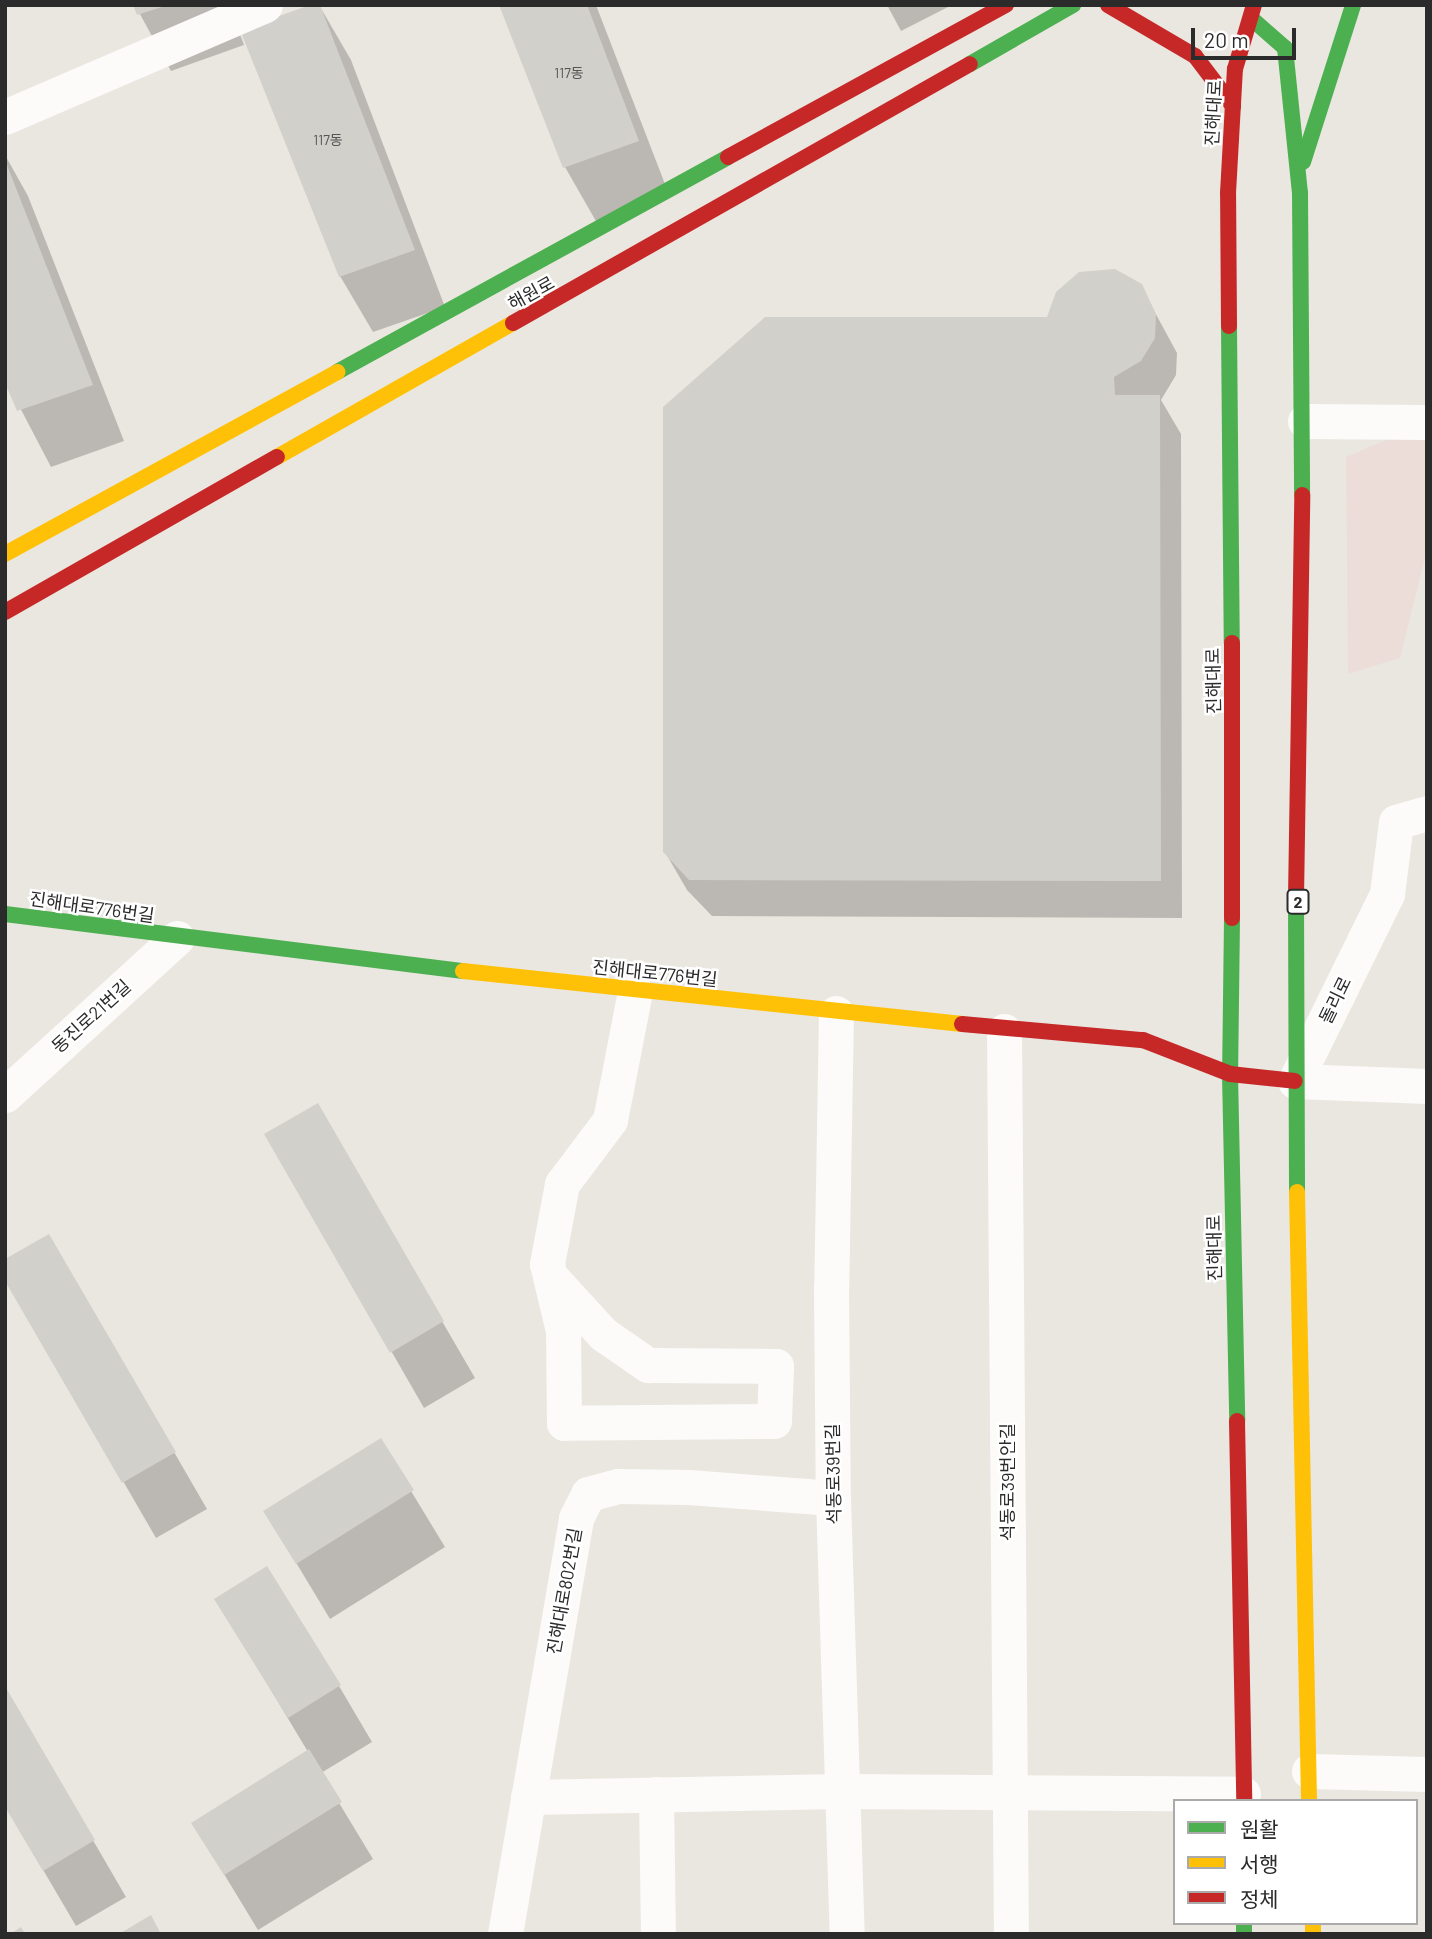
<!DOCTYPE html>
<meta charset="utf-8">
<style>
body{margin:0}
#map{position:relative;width:1432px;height:1939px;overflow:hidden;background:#eae7e0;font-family:Barlow,"Noto Sans KR",sans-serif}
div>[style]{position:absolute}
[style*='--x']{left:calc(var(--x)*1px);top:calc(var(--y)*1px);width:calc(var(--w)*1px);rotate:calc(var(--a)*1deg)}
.medical>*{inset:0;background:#ecddd8}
.shadow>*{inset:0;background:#0003}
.building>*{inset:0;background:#d2d0cb}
.street>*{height:35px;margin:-17.5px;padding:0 17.5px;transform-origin:17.5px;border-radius:17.5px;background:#fcfbfa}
.fast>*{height:16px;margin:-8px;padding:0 8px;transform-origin:8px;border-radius:8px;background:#4caf50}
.slow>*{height:16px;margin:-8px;padding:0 8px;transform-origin:8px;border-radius:8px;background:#ffc107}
.jam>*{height:16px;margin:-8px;padding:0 8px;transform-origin:8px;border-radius:8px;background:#c62828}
span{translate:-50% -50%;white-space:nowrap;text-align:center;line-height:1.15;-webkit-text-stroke:5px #fff;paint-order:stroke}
.number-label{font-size:14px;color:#565554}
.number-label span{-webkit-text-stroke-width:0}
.shield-label span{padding:2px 5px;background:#fff;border:2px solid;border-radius:5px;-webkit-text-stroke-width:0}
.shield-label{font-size:16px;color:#2b2b2b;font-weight:700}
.street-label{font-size:18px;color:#2b2b2b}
.frame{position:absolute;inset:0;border:7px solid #2b2b2b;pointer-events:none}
.legend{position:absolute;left:1173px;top:1799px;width:245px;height:126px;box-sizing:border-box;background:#fff;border:2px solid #aaa;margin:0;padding:9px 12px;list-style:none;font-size:21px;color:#2b2b2b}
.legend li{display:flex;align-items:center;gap:14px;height:35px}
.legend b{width:35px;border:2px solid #aaa}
.scale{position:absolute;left:1191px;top:28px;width:105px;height:32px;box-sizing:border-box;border:4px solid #2b2b2b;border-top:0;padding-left:9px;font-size:21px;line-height:24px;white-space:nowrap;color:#2b2b2b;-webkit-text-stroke:5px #fff;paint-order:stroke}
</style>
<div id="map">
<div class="medical">
<i style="clip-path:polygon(1407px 431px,1427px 432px,1427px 549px,1400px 658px,1348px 674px,1346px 457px)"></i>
</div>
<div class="shadow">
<i style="clip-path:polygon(135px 5px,229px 5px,244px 45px,171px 71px)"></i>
<i style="clip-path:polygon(319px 5px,351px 60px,445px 307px,373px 332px,340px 276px)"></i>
<i style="clip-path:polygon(501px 5px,596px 5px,670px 197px,597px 223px,565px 167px)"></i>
<i style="clip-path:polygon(887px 5px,952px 5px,901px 31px)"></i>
<i style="clip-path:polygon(5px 155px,28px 196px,124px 441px,51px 467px,5px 379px)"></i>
<i style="clip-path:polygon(1140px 285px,1177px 353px,1176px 375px,1161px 400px,1181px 434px,1182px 918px,712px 916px,687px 890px,665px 852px,1049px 319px)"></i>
<i style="clip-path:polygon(317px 1106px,475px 1378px,424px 1408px,267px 1135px)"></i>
<i style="clip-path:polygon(49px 1236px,207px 1509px,156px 1538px,5px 1277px)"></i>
<i style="clip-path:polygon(380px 1440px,445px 1547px,330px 1619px,265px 1511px)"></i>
<i style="clip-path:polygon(217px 1600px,339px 1686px,372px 1742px,321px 1773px,373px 1859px,258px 1930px,193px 1823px,308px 1752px)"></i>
<i style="clip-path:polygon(5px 1689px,126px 1897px,76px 1926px,5px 1805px)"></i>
</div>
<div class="building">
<i style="clip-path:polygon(133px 5px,165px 5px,165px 6px,137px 15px)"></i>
<i style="clip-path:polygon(310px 5px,320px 5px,415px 250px,339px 277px,240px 30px)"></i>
<i style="clip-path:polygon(499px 5px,587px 5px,639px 141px,563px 168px)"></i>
<i style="clip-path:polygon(5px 160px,93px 385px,17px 411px,5px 383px)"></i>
<i style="clip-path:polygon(1115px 269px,1142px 284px,1156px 314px,1155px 338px,1141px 361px,1114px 377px,1115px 395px,1160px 395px,1161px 881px,689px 880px,663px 852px,663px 407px,765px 317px,1047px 317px,1056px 292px,1079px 272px)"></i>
<i style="clip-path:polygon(318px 1103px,444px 1321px,390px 1353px,264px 1134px)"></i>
<i style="clip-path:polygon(49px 1234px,176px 1452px,122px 1483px,5px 1281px,5px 1259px)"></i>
<i style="clip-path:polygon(381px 1438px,414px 1490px,296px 1564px,263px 1511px)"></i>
<i style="clip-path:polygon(267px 1566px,341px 1685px,288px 1718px,214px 1599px)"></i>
<i style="clip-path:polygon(5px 1686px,95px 1840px,43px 1871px,5px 1807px)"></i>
<i style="clip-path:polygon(309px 1749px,342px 1802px,224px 1875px,191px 1823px)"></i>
<i style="clip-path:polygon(151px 1915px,161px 1934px,119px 1934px)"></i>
<i style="clip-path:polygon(21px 1927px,25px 1934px,10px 1934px)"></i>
</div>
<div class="street">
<i style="--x:5;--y:117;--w:283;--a:-23.3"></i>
<i style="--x:1305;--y:421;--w:122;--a:0.5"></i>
<i style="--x:1427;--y:813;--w:32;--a:164"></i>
<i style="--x:1396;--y:822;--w:73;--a:97.1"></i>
<i style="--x:1387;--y:894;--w:208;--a:116.2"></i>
<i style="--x:1295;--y:1081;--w:132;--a:2.2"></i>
<i style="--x:836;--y:1013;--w:275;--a:91"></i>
<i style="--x:831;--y:1288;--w:210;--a:89.5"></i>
<i style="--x:833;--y:1498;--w:436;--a:88.2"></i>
<i style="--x:1004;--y:1031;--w:903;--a:89.56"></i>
<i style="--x:5;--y:1095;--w:233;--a:-42.4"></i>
<i style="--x:551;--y:1277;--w:77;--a:47.6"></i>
<i style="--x:603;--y:1334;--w:55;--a:34.6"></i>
<i style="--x:648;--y:1365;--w:128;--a:0.4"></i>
<i style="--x:776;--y:1366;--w:55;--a:92.1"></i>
<i style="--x:774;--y:1421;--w:210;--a:179.5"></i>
<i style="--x:564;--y:1423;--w:92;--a:-90.6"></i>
<i style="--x:563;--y:1331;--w:69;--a:-103.4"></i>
<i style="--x:547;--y:1264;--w:81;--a:-79.4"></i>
<i style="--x:562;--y:1184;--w:80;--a:-53.1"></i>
<i style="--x:610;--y:1120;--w:131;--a:-79"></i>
<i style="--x:1309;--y:1771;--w:118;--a:1.5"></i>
<i style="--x:656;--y:1794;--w:140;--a:89.2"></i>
<i style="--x:528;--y:1797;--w:314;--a:-1.1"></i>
<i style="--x:842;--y:1791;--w:401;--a:0.4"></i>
<i style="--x:505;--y:1934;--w:422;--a:-80.3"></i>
<i style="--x:576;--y:1518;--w:27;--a:-63"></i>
<i style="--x:588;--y:1494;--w:31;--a:-15"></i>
<i style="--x:618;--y:1486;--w:71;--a:0.8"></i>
<i style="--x:689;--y:1487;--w:144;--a:4.4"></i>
</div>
<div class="fast">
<i style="--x:1252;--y:19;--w:44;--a:41.3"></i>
<i style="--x:1285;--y:48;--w:146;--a:84.1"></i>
<i style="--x:1300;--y:193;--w:302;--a:89.6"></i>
<i style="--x:970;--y:64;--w:119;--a:-29.8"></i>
<i style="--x:1303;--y:162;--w:165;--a:-72.3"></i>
<i style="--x:1229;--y:326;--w:317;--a:89.5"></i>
<i style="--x:337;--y:372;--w:446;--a:-28.8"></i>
<i style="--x:1296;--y:898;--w:294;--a:89.8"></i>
<i style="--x:5;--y:914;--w:462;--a:7.1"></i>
<i style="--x:1232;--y:918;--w:156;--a:90.7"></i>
<i style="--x:1230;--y:1074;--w:347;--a:88.8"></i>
<i style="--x:1244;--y:1923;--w:11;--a:90"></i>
</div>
<div class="slow">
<i style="--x:277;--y:457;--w:271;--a:-29.6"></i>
<i style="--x:5;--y:554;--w:379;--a:-28.7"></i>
<i style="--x:463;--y:971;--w:502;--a:6.06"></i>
<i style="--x:1297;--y:1192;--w:609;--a:88.87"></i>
<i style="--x:1313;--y:1923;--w:11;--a:90"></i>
</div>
<div class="jam">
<i style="--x:1108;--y:5;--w:101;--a:30.4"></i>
<i style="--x:1195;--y:56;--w:63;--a:52.8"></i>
<i style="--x:728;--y:157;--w:317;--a:-28.7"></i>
<i style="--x:513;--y:323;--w:525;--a:-29.54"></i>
<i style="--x:1229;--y:326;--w:133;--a:-90.4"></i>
<i style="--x:1228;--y:193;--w:124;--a:-86.8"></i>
<i style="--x:1235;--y:69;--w:67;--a:-73.5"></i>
<i style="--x:5;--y:612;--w:313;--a:-29.7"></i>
<i style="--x:1232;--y:643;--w:275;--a:90"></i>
<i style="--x:1296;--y:898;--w:403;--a:-89.1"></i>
<i style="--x:962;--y:1024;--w:182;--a:5.1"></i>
<i style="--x:1143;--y:1040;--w:93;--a:21.3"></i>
<i style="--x:1230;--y:1074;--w:65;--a:6.1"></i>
<i style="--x:1237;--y:1421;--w:380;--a:88.9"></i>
</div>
<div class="number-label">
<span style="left:569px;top:73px">117동</span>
<span style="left:328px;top:140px">117동</span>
</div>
<div class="shield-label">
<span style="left:1298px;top:902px">2</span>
</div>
<div class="street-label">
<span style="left:1213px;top:113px;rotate:-87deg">진해대로</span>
<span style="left:531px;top:293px;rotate:-29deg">해원로</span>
<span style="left:1213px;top:681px;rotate:-91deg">진해대로</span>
<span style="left:92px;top:907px;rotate:8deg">진해대로776번길</span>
<span style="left:655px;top:973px;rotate:6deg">진해대로776번길</span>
<span style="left:1335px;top:1000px;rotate:-64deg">돌리로</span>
<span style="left:91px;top:1016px;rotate:-42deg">동진로21번길</span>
<span style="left:1214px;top:1248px;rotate:-91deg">진해대로</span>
<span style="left:833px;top:1474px;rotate:-91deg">석동로39번길</span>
<span style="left:1007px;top:1482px;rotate:-90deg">석동로39번안길</span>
<span style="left:564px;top:1591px;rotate:-80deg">진해대로802번길</span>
</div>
<div class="frame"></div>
<ul class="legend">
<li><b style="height:9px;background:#4caf50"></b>원활</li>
<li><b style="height:9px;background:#ffc107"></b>서행</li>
<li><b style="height:9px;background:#c62828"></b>정체</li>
</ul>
<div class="scale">20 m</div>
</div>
